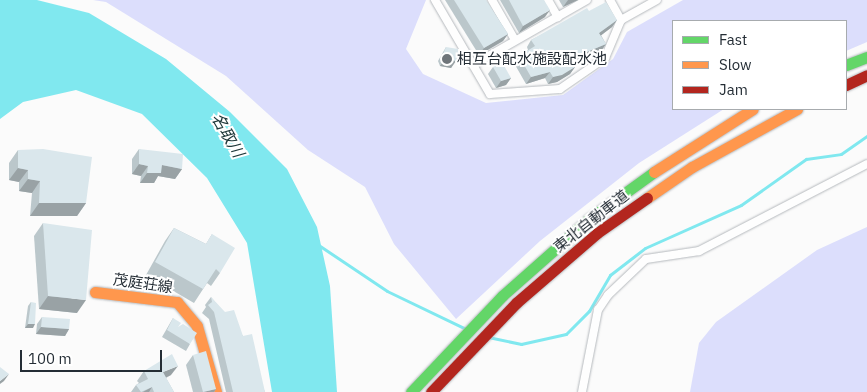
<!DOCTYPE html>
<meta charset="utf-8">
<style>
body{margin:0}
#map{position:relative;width:867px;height:392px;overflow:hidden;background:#fbfbfb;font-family:"IBM Plex Sans","Noto Sans JP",sans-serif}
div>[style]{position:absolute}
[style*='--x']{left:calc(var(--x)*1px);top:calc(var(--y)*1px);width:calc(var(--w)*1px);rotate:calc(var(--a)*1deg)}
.green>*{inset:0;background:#dcdefc}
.water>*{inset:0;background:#80e8ef}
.stream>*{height:3px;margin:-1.5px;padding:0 1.5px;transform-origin:1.5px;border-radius:1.5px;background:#80e8ef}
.roads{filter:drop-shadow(0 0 1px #b5b9bd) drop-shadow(0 0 1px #b5b9bd)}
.street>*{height:8px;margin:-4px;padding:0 4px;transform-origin:4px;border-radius:4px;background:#fefefe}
.fast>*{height:11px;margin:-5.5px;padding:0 5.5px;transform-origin:5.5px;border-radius:5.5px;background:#63d668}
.slow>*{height:11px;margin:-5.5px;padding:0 5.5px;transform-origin:5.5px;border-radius:5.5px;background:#ff974d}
.jam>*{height:11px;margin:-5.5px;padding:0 5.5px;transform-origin:5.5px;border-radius:5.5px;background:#b3261e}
.wall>*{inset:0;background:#bbc7cb}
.shaded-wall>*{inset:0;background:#99a2a5}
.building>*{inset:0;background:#dae7ec}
.dots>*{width:14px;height:14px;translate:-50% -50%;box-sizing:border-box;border:2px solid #fff;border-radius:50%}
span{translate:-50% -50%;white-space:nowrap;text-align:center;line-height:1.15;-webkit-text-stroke:4px #fff;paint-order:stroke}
.poi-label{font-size:15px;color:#242d35}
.left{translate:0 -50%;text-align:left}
.street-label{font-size:15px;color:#242d35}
.water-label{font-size:16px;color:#20393b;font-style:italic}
.legend{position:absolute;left:672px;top:20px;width:175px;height:90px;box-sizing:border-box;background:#fff;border:1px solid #a7abae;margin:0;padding:6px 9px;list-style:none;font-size:15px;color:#242d35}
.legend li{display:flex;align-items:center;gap:10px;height:25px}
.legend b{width:25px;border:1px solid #a7abae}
.scale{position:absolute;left:20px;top:350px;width:142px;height:22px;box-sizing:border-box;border:2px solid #242d35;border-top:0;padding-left:6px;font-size:15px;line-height:18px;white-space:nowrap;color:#242d35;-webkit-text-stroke:4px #fff;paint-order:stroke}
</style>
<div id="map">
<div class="green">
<i style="clip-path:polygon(93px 0,426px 0,406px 49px,423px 74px,486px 103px,563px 95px,613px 59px,627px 32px,683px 0,867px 0,867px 42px,846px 51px,846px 21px,673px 21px,673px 109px,724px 109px,639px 163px,540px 241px,456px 319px,394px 244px,365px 187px,308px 150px,226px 76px,106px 2px)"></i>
<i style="clip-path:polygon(867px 227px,867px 392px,690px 392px,699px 343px,716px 322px,817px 250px)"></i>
</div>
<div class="water">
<i style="clip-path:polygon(0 0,37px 0,89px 13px,166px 59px,230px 112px,287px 169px,317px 227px,330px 286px,337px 392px,272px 392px,247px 243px,207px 178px,142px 114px,76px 90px,23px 102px,0 119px)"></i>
</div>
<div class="stream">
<i style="--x:317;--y:244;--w:84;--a:33.9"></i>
<i style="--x:387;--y:291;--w:88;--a:25.7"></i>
<i style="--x:488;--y:337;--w:34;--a:12"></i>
<i style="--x:521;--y:344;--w:46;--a:-12.5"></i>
<i style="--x:566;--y:334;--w:33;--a:-45"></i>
<i style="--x:589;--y:311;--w:42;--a:-59.7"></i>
<i style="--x:610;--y:275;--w:44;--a:-37.6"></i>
<i style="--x:645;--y:248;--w:105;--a:-24.1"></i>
<i style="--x:741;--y:205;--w:80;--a:-35.3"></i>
<i style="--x:806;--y:159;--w:35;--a:-8"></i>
<i style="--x:841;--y:154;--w:32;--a:-35"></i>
</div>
<div class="roads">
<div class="street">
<i style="--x:435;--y:0;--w:109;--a:59.7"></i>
<i style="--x:490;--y:94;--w:70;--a:-4.1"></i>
<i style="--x:560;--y:89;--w:55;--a:-34.6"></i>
<i style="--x:605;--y:58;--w:41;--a:-67.2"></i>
<i style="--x:621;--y:20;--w:41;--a:-29.1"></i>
<i style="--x:492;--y:0;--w:46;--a:60.1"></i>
<i style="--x:548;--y:0;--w:20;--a:60"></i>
<i style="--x:610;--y:0;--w:23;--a:61"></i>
<i style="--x:473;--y:65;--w:131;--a:-29.7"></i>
<i style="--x:582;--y:392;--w:84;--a:-79"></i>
<i style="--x:598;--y:310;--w:18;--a:-56"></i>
<i style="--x:608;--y:295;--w:52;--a:-43.5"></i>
<i style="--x:646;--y:259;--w:54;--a:-8.6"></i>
<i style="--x:699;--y:251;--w:189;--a:-27.4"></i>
</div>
<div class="fast">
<i style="--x:846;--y:65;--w:22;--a:-21"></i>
<i style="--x:411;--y:392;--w:132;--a:-46.5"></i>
<i style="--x:502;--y:296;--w:116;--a:-41.5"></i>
<i style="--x:589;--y:219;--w:80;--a:-35.9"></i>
</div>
<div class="slow">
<i style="--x:654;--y:172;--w:117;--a:-32.5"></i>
<i style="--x:647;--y:198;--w:55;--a:-34.6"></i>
<i style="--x:692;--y:167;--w:120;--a:-28.9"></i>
<i style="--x:95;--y:292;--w:83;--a:7"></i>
<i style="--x:177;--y:302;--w:31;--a:50"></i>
<i style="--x:197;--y:326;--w:69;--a:73.9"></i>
</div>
<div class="jam">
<i style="--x:846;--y:85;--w:23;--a:-25"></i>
<i style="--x:431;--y:392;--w:123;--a:-46.3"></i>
<i style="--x:516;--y:303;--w:107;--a:-40.8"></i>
<i style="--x:597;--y:233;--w:61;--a:-35"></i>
</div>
</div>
<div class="wall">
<i style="clip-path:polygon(445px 0,486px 0,508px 34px,503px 41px,479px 55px)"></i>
<i style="clip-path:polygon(500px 0,544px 0,545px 17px,519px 33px)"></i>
<i style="clip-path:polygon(559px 0,578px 0,563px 7px)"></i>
<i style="clip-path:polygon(589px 11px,617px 20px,612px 27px,601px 35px,606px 44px,601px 51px,573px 63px,575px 67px,570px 74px,557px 82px,548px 84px,545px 78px,526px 84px,514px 63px,519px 56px,528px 50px,527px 47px,531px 40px)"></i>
<i style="clip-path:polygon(446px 47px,454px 63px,451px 68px,440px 66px,438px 61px)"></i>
<i style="clip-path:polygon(493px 67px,511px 78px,506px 85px,496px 88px,488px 74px)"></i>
<i style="clip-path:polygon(139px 149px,182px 169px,175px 179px,158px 176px,154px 183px,140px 183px,141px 176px,132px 174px,132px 159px)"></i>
<i style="clip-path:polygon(18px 150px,86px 203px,77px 216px,30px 216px,32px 193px,19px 191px,19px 182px,9px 180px,9px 163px)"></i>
<i style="clip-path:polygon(43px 223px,77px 313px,39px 309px,34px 236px)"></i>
<i style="clip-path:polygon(174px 228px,206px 244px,212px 234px,220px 273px,211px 286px,207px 283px,194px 303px,146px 275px,165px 241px)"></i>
<i style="clip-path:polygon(211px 297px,243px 336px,265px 392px,226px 392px,209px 319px,202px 313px,206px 307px,205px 305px)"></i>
<i style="clip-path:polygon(31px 302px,33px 328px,25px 328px,28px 306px)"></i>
<i style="clip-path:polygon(42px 317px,69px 329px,65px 336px,36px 334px,37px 324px)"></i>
<i style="clip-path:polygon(173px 318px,178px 327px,190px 344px,186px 351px,162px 337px)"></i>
<i style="clip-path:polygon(193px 355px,216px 389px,214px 392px,193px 392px,186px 365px)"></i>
<i style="clip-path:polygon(144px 371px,171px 375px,166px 378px,174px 392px,131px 392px,136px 385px,139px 383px,137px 381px)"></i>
</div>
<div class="shaded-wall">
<i style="clip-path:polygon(568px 0,578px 0,563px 7px)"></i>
<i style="clip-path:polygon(550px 10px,545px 17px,519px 33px,523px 26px)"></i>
<i style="clip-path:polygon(617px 20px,612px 27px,595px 40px,599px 33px)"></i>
<i style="clip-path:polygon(508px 34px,503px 41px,479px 55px,484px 48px)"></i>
<i style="clip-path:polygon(606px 44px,601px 51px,566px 66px,570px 59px)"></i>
<i style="clip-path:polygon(459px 57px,451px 68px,440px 66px,445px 59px)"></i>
<i style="clip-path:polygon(575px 67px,570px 74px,557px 82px,548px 84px,553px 77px)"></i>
<i style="clip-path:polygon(550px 72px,545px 78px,526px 84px,531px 77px)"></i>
<i style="clip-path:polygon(511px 78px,506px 85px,496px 88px,501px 81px)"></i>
<i style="clip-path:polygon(139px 164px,148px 166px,141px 176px,132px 174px)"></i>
<i style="clip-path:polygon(162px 165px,182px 169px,175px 179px,158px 176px,154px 183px,140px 183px,147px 173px)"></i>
<i style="clip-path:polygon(18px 168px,28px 170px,19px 182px,9px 180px)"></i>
<i style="clip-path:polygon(28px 179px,40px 181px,32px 193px,19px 191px)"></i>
<i style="clip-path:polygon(39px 203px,86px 203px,77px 216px,30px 216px)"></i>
<i style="clip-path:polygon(48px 296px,86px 300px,77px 313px,39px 309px)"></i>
<i style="clip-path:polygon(28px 324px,35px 324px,33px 328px,25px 328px)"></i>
<i style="clip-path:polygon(41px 327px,69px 329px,65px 336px,36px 334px)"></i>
<i style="clip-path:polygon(178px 366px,171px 375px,156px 382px,163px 372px)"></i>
<i style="clip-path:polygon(9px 374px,4px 381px,0 384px,0 381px)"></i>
<i style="clip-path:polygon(152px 387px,149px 392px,143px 392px)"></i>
<i style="clip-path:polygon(216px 389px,214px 392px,203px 392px)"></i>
</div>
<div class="building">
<i style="clip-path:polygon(454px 0,486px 0,508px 34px,484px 48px)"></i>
<i style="clip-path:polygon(509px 0,544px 0,550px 10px,523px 26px)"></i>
<i style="clip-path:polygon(606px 2px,617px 20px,599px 33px,606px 44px,570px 59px,575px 67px,562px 75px,553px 77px,550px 72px,531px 77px,519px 56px,535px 46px,531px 40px,587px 8px,589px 11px)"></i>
<i style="clip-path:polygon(446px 47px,458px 49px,459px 57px,456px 61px,445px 59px,443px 54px)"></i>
<i style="clip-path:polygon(502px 62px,511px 78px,501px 81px,493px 67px)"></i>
<i style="clip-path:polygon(43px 149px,92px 157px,86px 203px,39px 203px,40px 181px,28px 179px,28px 170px,18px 168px,18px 150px)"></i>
<i style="clip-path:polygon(139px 149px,183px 154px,182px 169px,162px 165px,161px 173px,147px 173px,148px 166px,139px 164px)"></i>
<i style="clip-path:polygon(43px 223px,92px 230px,86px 300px,48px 296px)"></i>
<i style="clip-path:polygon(174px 228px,206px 244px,212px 234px,235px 248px,220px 273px,216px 269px,203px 289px,155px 262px)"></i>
<i style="clip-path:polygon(211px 297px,225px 312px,234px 310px,243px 336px,252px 334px,265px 392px,233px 392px,214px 312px,208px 305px,212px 302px)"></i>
<i style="clip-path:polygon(31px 302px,36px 303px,35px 324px,28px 324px)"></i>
<i style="clip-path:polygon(42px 317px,70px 319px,69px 329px,41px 327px)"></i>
<i style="clip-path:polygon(173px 318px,181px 323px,178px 327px,183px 324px,197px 333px,190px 344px,167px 330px)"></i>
<i style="clip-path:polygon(206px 351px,216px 389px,203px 392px,193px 355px)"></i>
<i style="clip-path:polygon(172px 354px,178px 366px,163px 372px,174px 392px,154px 392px,152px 387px,141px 392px,136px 385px,148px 379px,144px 371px)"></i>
<i style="clip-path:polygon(0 367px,9px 374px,0 381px)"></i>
</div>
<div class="dots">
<i style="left:447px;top:59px;background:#6f757a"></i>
</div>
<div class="poi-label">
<span class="left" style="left:457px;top:59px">相互台配水施設配水池</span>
</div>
<div class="street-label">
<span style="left:591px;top:221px;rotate:-38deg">東北自動車道</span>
<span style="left:143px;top:283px;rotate:8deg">茂庭荘線</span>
</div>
<div class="water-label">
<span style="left:228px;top:135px;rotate:60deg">名取川</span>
</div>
<ul class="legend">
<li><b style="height:6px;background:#63d668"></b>Fast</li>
<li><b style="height:6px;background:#ff974d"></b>Slow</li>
<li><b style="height:6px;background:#b3261e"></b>Jam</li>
</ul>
<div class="scale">100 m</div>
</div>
